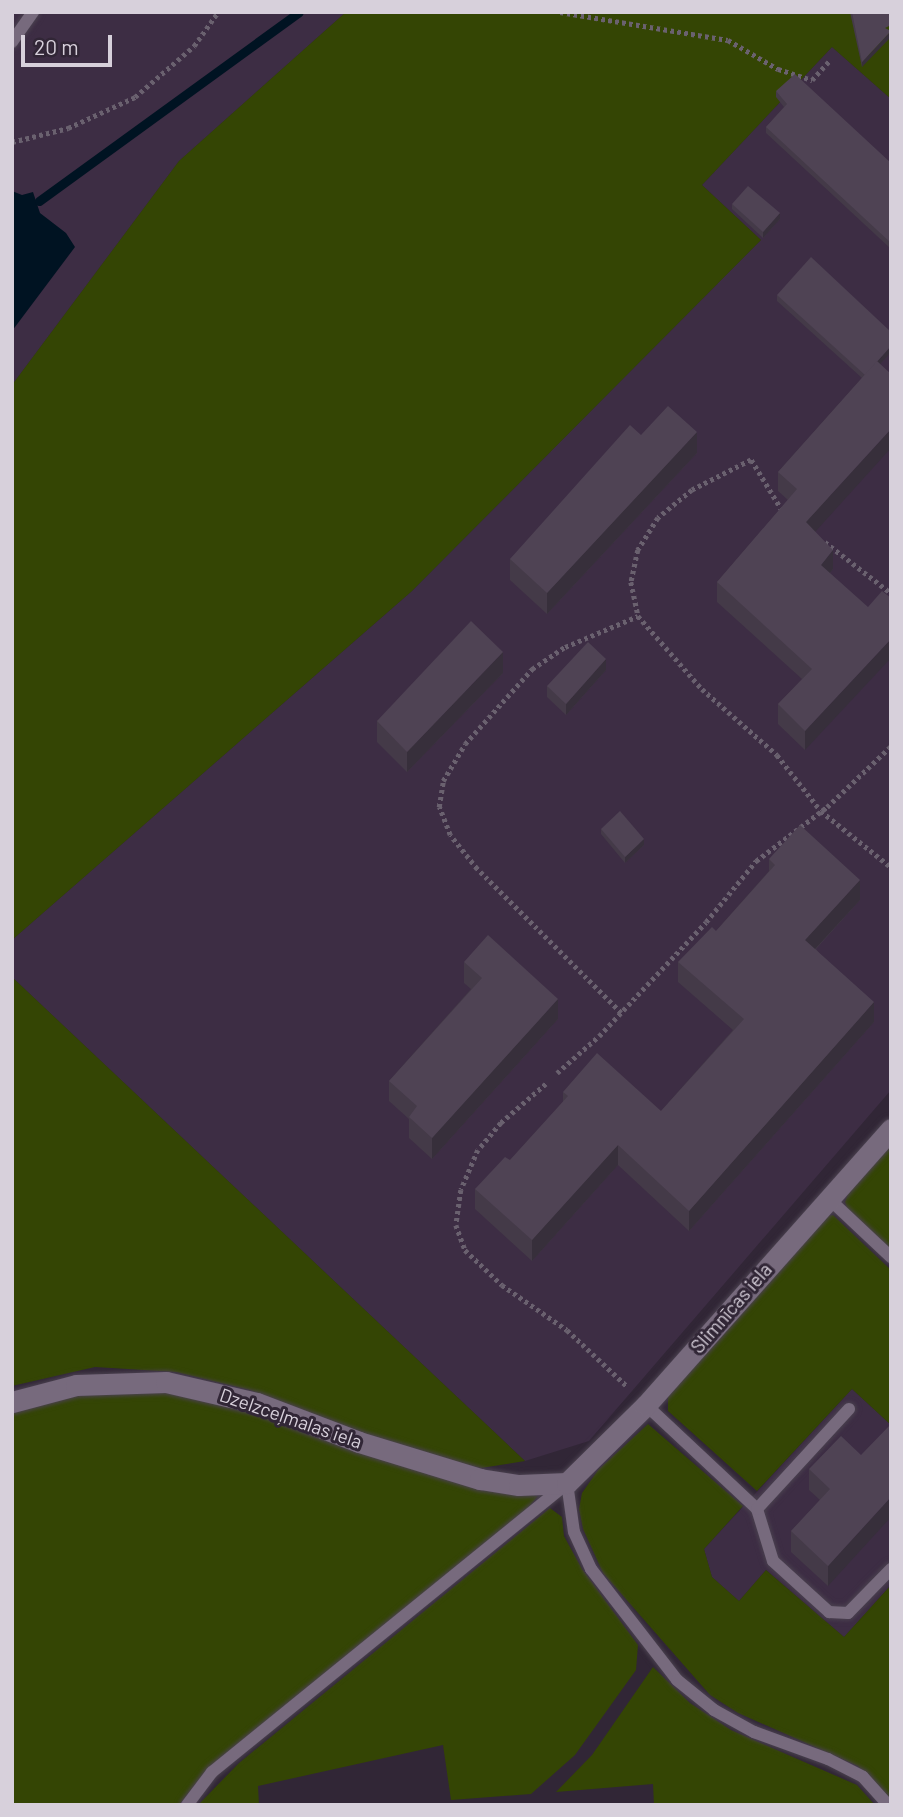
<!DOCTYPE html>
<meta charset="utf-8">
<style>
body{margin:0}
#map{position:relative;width:903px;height:1817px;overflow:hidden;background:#312636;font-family:Barlow,sans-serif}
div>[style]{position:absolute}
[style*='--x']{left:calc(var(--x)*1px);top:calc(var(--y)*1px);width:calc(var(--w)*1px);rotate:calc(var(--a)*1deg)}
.built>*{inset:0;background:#3d2d44}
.green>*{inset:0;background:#344504}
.water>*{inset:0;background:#001322}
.stream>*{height:9px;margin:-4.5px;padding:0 4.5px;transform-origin:4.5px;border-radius:4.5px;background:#001322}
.path>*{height:4.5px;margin-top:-2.25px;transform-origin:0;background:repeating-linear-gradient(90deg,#6a616f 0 3.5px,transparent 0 7px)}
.roads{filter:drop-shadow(0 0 2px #4a414f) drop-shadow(0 0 2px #4a414f)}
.service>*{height:12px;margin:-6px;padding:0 6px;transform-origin:6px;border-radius:6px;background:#776a7d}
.minor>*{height:21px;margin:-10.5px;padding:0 10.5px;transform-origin:10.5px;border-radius:10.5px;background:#776a7d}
.wall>*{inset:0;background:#443a48}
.shaded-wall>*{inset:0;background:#372f3b}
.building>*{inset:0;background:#4f4354}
span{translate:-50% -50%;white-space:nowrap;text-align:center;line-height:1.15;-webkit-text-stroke:6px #312636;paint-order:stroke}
.street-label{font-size:19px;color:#d7d0db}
.frame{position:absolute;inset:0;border:14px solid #d7d0db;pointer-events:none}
.scale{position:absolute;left:21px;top:35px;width:91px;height:32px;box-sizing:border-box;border:4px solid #d7d0db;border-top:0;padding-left:9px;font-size:21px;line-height:24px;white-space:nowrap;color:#d7d0db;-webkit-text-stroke:5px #312636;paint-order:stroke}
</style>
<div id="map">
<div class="built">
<i style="clip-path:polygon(12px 12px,346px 12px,179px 161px,12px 385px)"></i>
<i style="clip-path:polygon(832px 47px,891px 99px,891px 1090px,589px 1441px,525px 1461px,12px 977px,12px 940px,412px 591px,761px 240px,702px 185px)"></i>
<i style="clip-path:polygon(852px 1389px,891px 1425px,891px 1585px,844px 1637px,766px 1570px,739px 1601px,712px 1577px,704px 1549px)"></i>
</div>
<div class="green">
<i style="clip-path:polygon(346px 12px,891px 12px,891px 99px,832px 47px,702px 185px,761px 240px,412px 591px,12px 940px,12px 385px,179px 161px)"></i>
<i style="clip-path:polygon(12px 977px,525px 1461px,481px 1468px,405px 1450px,250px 1390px,176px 1372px,95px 1367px,12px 1386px)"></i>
<i style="clip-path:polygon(891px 1145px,891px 1251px,848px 1211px,845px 1202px,849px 1191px)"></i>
<i style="clip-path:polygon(833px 1215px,891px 1270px,891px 1425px,852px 1389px,757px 1491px,668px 1411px,668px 1397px,822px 1217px)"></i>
<i style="clip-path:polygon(140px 1388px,250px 1408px,468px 1486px,538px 1496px,527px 1509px,207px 1769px,179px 1805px,12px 1805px,12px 1413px,63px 1398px)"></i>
<i style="clip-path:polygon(648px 1424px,743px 1506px,704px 1549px,712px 1577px,739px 1601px,766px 1570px,844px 1637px,891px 1585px,891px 1800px,858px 1766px,738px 1713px,710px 1695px,603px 1573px,583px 1529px,579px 1509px,582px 1493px,598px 1470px)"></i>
<i style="clip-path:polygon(550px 1508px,562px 1517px,564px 1536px,582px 1569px,638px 1645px,636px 1670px,575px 1755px,531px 1794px,451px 1800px,443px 1745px,258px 1786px,259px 1805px,198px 1805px,239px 1763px)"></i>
<i style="clip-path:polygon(653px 1667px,690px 1703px,731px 1730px,857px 1785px,875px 1805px,654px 1805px,653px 1784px,556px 1792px,592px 1755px)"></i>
</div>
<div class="water">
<i style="clip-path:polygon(12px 191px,22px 195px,33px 192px,40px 213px,66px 233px,75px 247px,12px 331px)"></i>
</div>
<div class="stream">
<i style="--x:39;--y:201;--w:321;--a:-36"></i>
</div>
<div class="path">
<i style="--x:560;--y:12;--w:170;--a:9.5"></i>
<i style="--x:728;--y:40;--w:58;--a:30.1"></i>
<i style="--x:778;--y:69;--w:36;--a:18"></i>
<i style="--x:812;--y:80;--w:25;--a:-48"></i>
<i style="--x:12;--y:142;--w:58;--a:-14"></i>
<i style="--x:68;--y:128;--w:74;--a:-24.8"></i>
<i style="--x:135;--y:97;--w:78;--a:-40.8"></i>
<i style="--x:194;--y:46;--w:42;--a:-54.8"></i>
<i style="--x:782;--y:511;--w:60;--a:-121.3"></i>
<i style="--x:751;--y:460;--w:66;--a:153"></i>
<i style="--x:692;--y:490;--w:44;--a:140.5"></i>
<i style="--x:658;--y:518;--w:38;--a:122"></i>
<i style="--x:638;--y:550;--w:33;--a:102"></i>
<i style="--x:631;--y:582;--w:35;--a:78"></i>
<i style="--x:638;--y:616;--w:97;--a:48.8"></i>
<i style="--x:702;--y:689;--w:100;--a:41.3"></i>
<i style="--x:777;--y:755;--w:71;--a:51.8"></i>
<i style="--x:821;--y:811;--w:90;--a:38.7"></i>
<i style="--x:825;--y:542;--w:83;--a:37.7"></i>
<i style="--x:621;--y:1013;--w:204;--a:-135"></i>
<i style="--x:477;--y:869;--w:43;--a:-128.5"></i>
<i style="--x:450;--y:835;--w:30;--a:-111"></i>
<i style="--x:439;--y:807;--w:26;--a:-81"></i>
<i style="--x:443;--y:781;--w:43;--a:-59.3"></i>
<i style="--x:465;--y:744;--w:101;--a:-48.2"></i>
<i style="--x:532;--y:669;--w:40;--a:-34"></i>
<i style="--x:565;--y:647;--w:79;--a:-23"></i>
<i style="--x:557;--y:1073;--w:56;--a:-41.4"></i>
<i style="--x:599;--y:1036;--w:156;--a:-46.8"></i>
<i style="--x:706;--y:922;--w:79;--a:-50.7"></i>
<i style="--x:756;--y:861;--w:89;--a:-37.3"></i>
<i style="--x:827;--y:807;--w:88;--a:-43.6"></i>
<i style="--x:546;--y:1084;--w:60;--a:139.1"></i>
<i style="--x:501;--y:1123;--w:35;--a:130"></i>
<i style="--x:478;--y:1150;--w:43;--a:113"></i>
<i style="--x:461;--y:1190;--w:35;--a:98"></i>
<i style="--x:456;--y:1225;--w:27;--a:70"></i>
<i style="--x:465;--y:1250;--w:51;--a:43.4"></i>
<i style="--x:502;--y:1285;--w:79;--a:34.7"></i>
<i style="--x:567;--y:1330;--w:83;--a:43.1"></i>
</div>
<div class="roads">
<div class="service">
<i style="--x:12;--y:42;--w:37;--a:-55"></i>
<i style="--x:827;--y:1197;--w:88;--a:43.2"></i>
<i style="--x:646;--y:1405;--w:152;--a:43.1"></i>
<i style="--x:757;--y:1509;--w:54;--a:72.9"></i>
<i style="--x:773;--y:1561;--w:76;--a:42.3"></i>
<i style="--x:829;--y:1612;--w:19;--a:3"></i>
<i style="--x:848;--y:1613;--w:62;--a:-45.7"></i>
<i style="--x:567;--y:1483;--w:49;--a:81.9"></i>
<i style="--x:574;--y:1532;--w:41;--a:65.3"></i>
<i style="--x:591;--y:1569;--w:140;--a:52.2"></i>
<i style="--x:677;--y:1680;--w:48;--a:39"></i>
<i style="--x:714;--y:1710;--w:46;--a:28.8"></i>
<i style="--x:754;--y:1732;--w:79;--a:20"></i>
<i style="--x:828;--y:1759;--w:39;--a:27"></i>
<i style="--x:863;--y:1777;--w:38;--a:48"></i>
<i style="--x:757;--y:1509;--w:136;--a:-47.4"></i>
<i style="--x:187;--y:1805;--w:41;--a:-52.9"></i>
<i style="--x:212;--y:1772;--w:455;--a:-39.1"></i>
</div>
<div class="minor">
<i style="--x:12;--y:1402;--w:66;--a:-14.9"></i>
<i style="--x:76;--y:1385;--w:90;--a:-1.9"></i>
<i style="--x:166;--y:1382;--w:93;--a:13"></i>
<i style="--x:257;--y:1403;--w:109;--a:20.9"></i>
<i style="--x:359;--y:1442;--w:127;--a:17"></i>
<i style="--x:480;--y:1479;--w:39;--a:9"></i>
<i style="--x:519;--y:1485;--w:48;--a:-2.4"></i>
<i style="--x:567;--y:1483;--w:111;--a:-44.6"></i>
<i style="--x:646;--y:1405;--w:369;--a:-48.4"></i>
</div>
</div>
<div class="wall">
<i style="clip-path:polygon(850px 12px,891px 12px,862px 67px)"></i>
<i style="clip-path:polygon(776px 91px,891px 163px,891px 249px,766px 133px,766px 127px,784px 107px,776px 97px)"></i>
<i style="clip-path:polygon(732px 204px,780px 219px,763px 238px,732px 209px)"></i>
<i style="clip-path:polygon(777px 295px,891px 352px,880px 364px,815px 532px,833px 569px,830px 573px,805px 750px,778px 724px,778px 704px,802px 679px,717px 602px,717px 582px,788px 500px,778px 491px,778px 472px,862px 378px,777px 301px)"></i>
<i style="clip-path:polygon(641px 435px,697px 453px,547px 614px,510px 580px,510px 559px)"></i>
<i style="clip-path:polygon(606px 670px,566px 715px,547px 697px,547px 686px)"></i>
<i style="clip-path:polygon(503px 673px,407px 772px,377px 742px,377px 721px)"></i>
<i style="clip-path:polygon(601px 829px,644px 845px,625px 863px,601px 834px)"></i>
<i style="clip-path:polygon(769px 859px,860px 900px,816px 949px,874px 1022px,689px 1231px,618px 1165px,532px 1261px,475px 1209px,475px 1189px,510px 1160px,563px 1102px,563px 1092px,661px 1111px,733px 1030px,678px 982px,678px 962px,716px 931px,769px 871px)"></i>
<i style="clip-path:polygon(464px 962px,558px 1019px,432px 1159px,409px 1138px,409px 1119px,389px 1101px,389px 1081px,471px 989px,464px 983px)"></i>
<i style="clip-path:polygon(861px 1455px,828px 1586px,791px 1552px,791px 1531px,820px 1500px,809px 1490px,809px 1469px)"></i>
</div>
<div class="shaded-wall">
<i style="clip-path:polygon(891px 31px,891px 37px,862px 67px,862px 62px)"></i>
<i style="clip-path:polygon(780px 213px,780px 219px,763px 238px,763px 232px)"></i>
<i style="clip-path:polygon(891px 346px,891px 352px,865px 381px,865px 375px)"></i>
<i style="clip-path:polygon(891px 429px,891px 448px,806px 542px,806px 522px)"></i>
<i style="clip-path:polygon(697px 432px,697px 453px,547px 614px,547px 593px)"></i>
<i style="clip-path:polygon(833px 550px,833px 569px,821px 584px,821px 565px)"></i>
<i style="clip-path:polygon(891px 639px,891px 658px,805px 750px,805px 731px)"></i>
<i style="clip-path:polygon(503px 652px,503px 673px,407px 772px,407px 752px)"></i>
<i style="clip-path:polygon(606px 659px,606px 670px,566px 715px,566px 704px)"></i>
<i style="clip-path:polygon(644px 839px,644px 845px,625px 863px,625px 857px)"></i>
<i style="clip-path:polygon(860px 880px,860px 900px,805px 960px,805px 940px)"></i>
<i style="clip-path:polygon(558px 999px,558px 1019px,432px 1159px,432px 1138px)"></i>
<i style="clip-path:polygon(874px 1002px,874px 1022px,689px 1231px,689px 1211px)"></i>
<i style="clip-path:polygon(618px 1145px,618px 1165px,532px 1261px,532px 1240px)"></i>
<i style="clip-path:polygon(891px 1497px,891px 1517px,828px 1586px,828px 1566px)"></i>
</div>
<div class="building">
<i style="clip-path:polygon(852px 12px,891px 12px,891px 25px,885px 28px,891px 31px,862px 62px)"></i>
<i style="clip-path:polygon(795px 74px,891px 163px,891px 243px,766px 127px,787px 104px,776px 91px)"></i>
<i style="clip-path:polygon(748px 186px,780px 213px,763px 232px,732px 204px)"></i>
<i style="clip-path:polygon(811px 257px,891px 332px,891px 346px,865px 375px,777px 295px)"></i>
<i style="clip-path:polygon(877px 361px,891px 374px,891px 429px,806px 522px,833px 550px,821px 565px,868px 607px,882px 591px,891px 598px,891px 639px,805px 731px,778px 704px,812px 669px,717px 582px,797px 489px,778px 472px)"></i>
<i style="clip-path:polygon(668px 406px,697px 432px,547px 593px,510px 559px,630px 425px,641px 435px)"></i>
<i style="clip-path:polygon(471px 621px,503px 652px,407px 752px,377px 721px)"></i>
<i style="clip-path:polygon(588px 642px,606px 659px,566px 704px,547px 686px)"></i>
<i style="clip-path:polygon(620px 811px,644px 839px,625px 857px,601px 829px)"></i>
<i style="clip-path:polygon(800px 825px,860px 880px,805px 940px,874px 1002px,689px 1211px,618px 1145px,532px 1240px,475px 1189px,505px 1157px,510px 1160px,568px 1096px,563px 1092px,597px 1053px,661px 1111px,744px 1019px,678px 962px,712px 927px,716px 931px,775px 865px,769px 859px)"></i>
<i style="clip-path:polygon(488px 935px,558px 999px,432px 1138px,409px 1117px,417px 1106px,389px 1081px,482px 978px,464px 962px)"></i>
<i style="clip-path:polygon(891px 1424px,891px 1497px,828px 1566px,791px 1531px,830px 1489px,809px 1469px,841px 1436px,861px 1455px)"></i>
</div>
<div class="street-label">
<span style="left:731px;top:1308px;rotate:-49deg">Slimnīcas iela</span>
<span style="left:291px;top:1418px;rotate:19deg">Dzelzceļmalas iela</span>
</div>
<div class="frame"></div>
<div class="scale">20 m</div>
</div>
